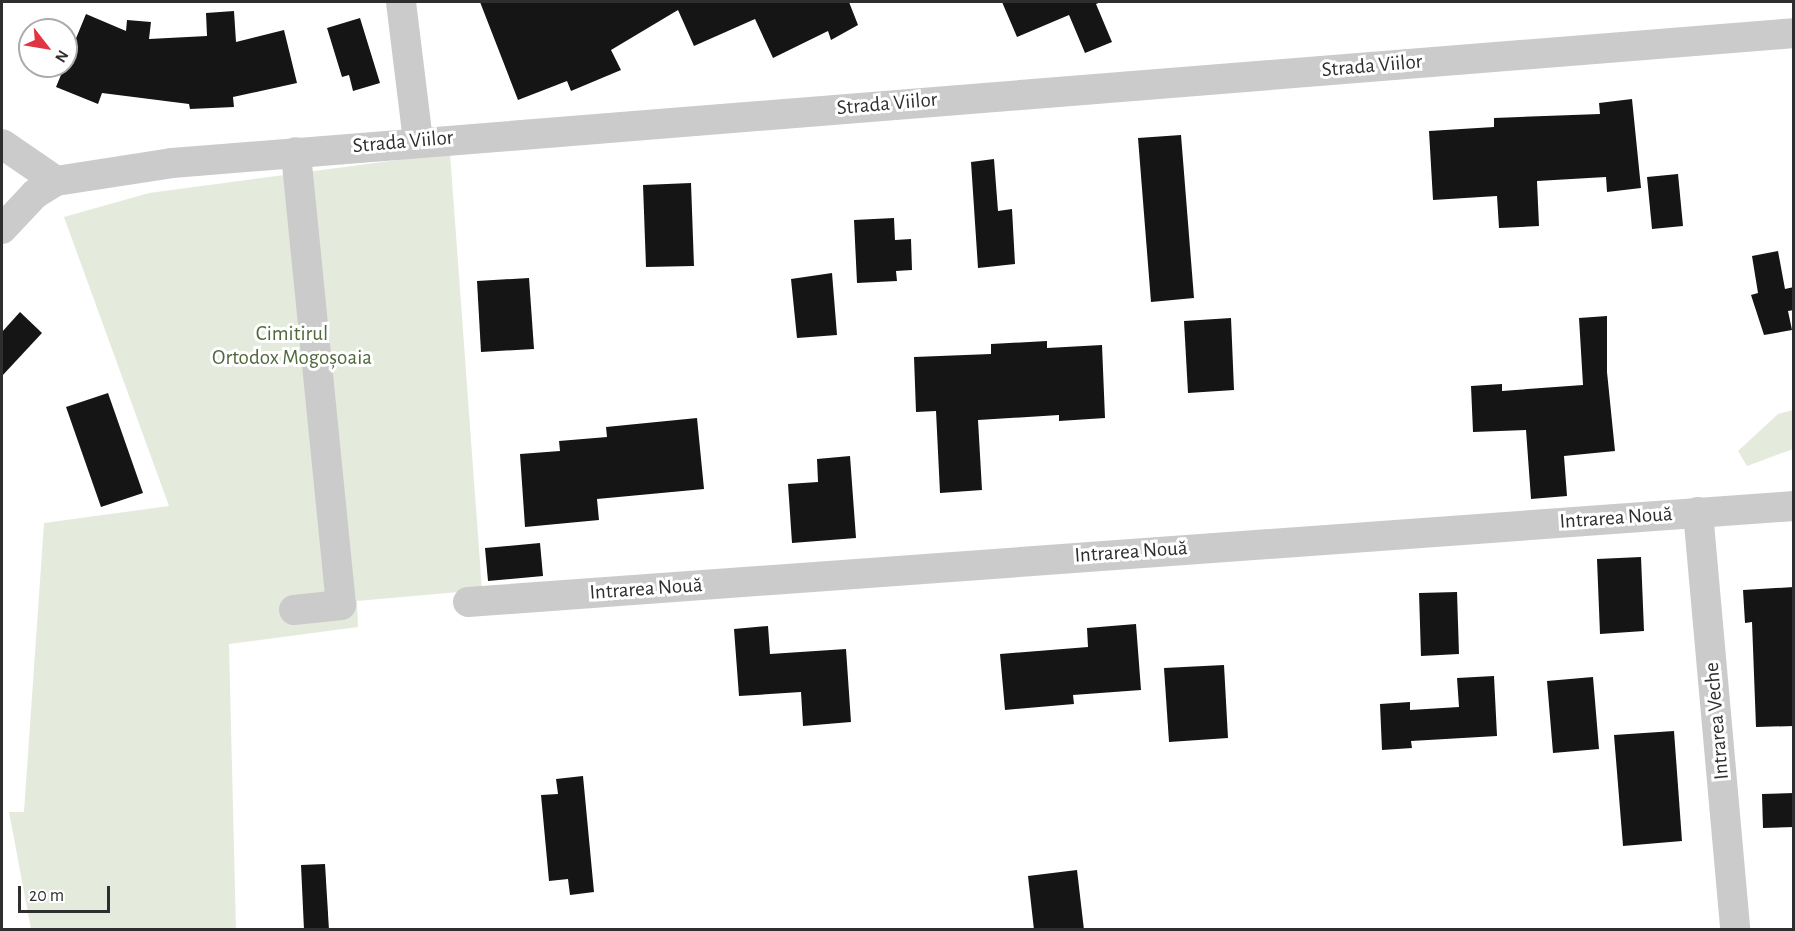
<!DOCTYPE html>
<meta charset="utf-8">
<style>
body{margin:0}
#map{position:relative;width:1795px;height:931px;overflow:hidden;background:#fff;font-family:"Alegreya Sans",sans-serif}
div>[style]{position:absolute}
[style*='--x']{left:calc(var(--x)*1px);top:calc(var(--y)*1px);width:calc(var(--w)*1px);rotate:calc(var(--a)*1deg)}
.green>*{inset:0;background:#e4ebdc}
.building>*{inset:0;background:#151515}
.minor>*{height:30px;margin:-15px;padding:0 15px;transform-origin:15px;border-radius:15px;background:#cbcbcb}
span{translate:-50% -50%;white-space:nowrap;text-align:center;line-height:1.15;-webkit-text-stroke:6px #fff;paint-order:stroke}
.street-label{font-size:21px;color:#2e2e2e}
.park-label{font-size:21px;color:#51683d}
.frame{position:absolute;inset:0;border:3px solid #2e2e2e;pointer-events:none}
.north{position:absolute;left:18px;top:18px;width:60px;height:60px;box-sizing:border-box;background:#fff;border:2px solid #ababab;border-radius:50%;rotate:121deg;font-size:16px;font-weight:700;line-height:24px;text-align:center;color:#2e2e2e}
.north::after{content:'';display:block;margin:auto;width:21px;height:27px;background:#e03542;clip-path:polygon(50% 0,100% 100%,50% 72%,0 100%)}
.scale{position:absolute;left:18px;top:886px;width:92px;height:27px;box-sizing:border-box;border:3px solid #2e2e2e;border-top:0;padding-left:8px;font-size:18px;line-height:21px;white-space:nowrap;color:#2e2e2e;-webkit-text-stroke:4px #fff;paint-order:stroke}
</style>
<div id="map">
<div class="green">
<i style="clip-path:polygon(450px 153px,482px 590px,357px 601px,358px 627px,229px 644px,236px 929px,31px 929px,9px 812px,24px 812px,44px 523px,169px 506px,64px 217px,149px 193px)"></i>
<i style="clip-path:polygon(1793px 410px,1793px 449px,1747px 466px,1738px 451px,1778px 414px)"></i>
</div>
<div class="building">
<i style="clip-path:polygon(480px 2px,849px 2px,858px 25px,831px 40px,828px 31px,773px 58px,755px 19px,694px 46px,678px 10px,611px 50px,621px 70px,571px 91px,567px 81px,518px 100px)"></i>
<i style="clip-path:polygon(1002px 2px,1101px 2px,1096px 4px,1112px 42px,1085px 53px,1069px 15px,1017px 37px)"></i>
<i style="clip-path:polygon(234px 11px,236px 42px,284px 30px,297px 83px,233px 97px,234px 107px,190px 109px,189px 104px,102px 93px,98px 104px,56px 87px,86px 14px,126px 31px,127px 20px,151px 22px,149px 39px,207px 36px,206px 13px)"></i>
<i style="clip-path:polygon(360px 18px,380px 83px,353px 91px,349px 75px,342px 77px,327px 28px)"></i>
<i style="clip-path:polygon(1632px 99px,1641px 188px,1607px 192px,1606px 177px,1537px 181px,1539px 226px,1499px 228px,1497px 196px,1433px 200px,1429px 131px,1494px 127px,1494px 118px,1600px 114px,1599px 103px)"></i>
<i style="clip-path:polygon(1181px 135px,1194px 298px,1151px 302px,1138px 138px)"></i>
<i style="clip-path:polygon(994px 159px,998px 211px,1012px 209px,1015px 264px,978px 268px,971px 162px)"></i>
<i style="clip-path:polygon(1678px 174px,1683px 226px,1652px 229px,1647px 177px)"></i>
<i style="clip-path:polygon(691px 183px,694px 266px,646px 267px,643px 185px)"></i>
<i style="clip-path:polygon(894px 218px,895px 240px,911px 239px,912px 270px,896px 271px,897px 281px,857px 283px,854px 220px)"></i>
<i style="clip-path:polygon(1778px 251px,1785px 289px,1794px 287px,1794px 310px,1788px 311px,1792px 330px,1764px 335px,1751px 295px,1758px 293px,1752px 256px)"></i>
<i style="clip-path:polygon(832px 273px,837px 335px,797px 338px,791px 279px)"></i>
<i style="clip-path:polygon(529px 278px,534px 349px,481px 352px,477px 281px)"></i>
<i style="clip-path:polygon(20px 312px,42px 333px,2px 376px,2px 332px)"></i>
<i style="clip-path:polygon(1607px 316px,1607px 372px,1615px 451px,1564px 456px,1567px 496px,1531px 499px,1526px 430px,1473px 432px,1471px 386px,1502px 384px,1502px 391px,1583px 385px,1579px 318px)"></i>
<i style="clip-path:polygon(1231px 318px,1234px 390px,1188px 393px,1184px 321px)"></i>
<i style="clip-path:polygon(1047px 341px,1047px 348px,1102px 345px,1105px 418px,1059px 421px,1059px 415px,978px 420px,982px 490px,940px 493px,936px 411px,916px 412px,914px 357px,991px 354px,991px 344px)"></i>
<i style="clip-path:polygon(108px 393px,143px 493px,101px 507px,66px 407px)"></i>
<i style="clip-path:polygon(697px 418px,704px 489px,597px 499px,599px 520px,525px 527px,520px 454px,560px 451px,559px 441px,607px 437px,606px 427px)"></i>
<i style="clip-path:polygon(850px 456px,856px 538px,792px 543px,788px 484px,818px 482px,817px 459px)"></i>
<i style="clip-path:polygon(540px 543px,543px 576px,488px 581px,485px 548px)"></i>
<i style="clip-path:polygon(1641px 557px,1644px 631px,1600px 634px,1597px 559px)"></i>
<i style="clip-path:polygon(1794px 587px,1794px 726px,1756px 727px,1752px 622px,1745px 623px,1743px 590px)"></i>
<i style="clip-path:polygon(1457px 592px,1459px 654px,1421px 656px,1419px 593px)"></i>
<i style="clip-path:polygon(1136px 624px,1141px 690px,1073px 695px,1074px 704px,1005px 710px,1000px 654px,1088px 647px,1087px 628px)"></i>
<i style="clip-path:polygon(768px 626px,770px 654px,846px 649px,851px 722px,803px 726px,801px 692px,739px 696px,734px 629px)"></i>
<i style="clip-path:polygon(1224px 665px,1228px 738px,1169px 742px,1164px 668px)"></i>
<i style="clip-path:polygon(1494px 676px,1497px 736px,1411px 741px,1412px 748px,1382px 750px,1380px 704px,1410px 702px,1410px 710px,1459px 707px,1457px 678px)"></i>
<i style="clip-path:polygon(1593px 677px,1599px 749px,1553px 753px,1547px 681px)"></i>
<i style="clip-path:polygon(1674px 731px,1682px 841px,1623px 846px,1614px 735px)"></i>
<i style="clip-path:polygon(583px 776px,594px 892px,570px 895px,568px 879px,549px 881px,541px 795px,558px 794px,556px 779px)"></i>
<i style="clip-path:polygon(1794px 793px,1794px 827px,1763px 828px,1762px 794px)"></i>
<i style="clip-path:polygon(325px 864px,329px 930px,304px 930px,301px 865px)"></i>
<i style="clip-path:polygon(1077px 870px,1084px 930px,1034px 930px,1028px 876px)"></i>
</div>
<div class="minor">
<i style="--x:401;--y:2;--w:140;--a:83"></i>
<i style="--x:2;--y:144;--w:65;--a:34.4"></i>
<i style="--x:2;--y:229;--w:48;--a:-46.7"></i>
<i style="--x:35;--y:194;--w:25;--a:-32"></i>
<i style="--x:56;--y:181;--w:117;--a:-8.8"></i>
<i style="--x:172;--y:163;--w:1627;--a:-4.58"></i>
<i style="--x:1698;--y:512;--w:420;--a:84.9"></i>
<i style="--x:468;--y:602;--w:1329;--a:-4.14"></i>
<i style="--x:294;--y:610;--w:47;--a:-6.1"></i>
<i style="--x:341;--y:605;--w:455;--a:-95.7"></i>
</div>
<div class="street-label">
<span style="left:1372px;top:66px;rotate:-5deg">Strada Viilor</span>
<span style="left:887px;top:104px;rotate:-5deg">Strada Viilor</span>
<span style="left:403px;top:142px;rotate:-5deg">Strada Viilor</span>
<span style="left:1616px;top:518px;rotate:-4deg">Intrarea Nouă</span>
<span style="left:1131px;top:552px;rotate:-4deg">Intrarea Nouă</span>
<span style="left:646px;top:589px;rotate:-4deg">Intrarea Nouă</span>
<span style="left:1717px;top:721px;rotate:-95deg">Intrarea Veche</span>
</div>
<div class="park-label">
<span style="left:292px;top:346px">Cimitirul<br>Ortodox Mogoșoaia</span>
</div>
<div class="frame"></div>
<div class="north">N</div>
<div class="scale">20 m</div>
</div>
